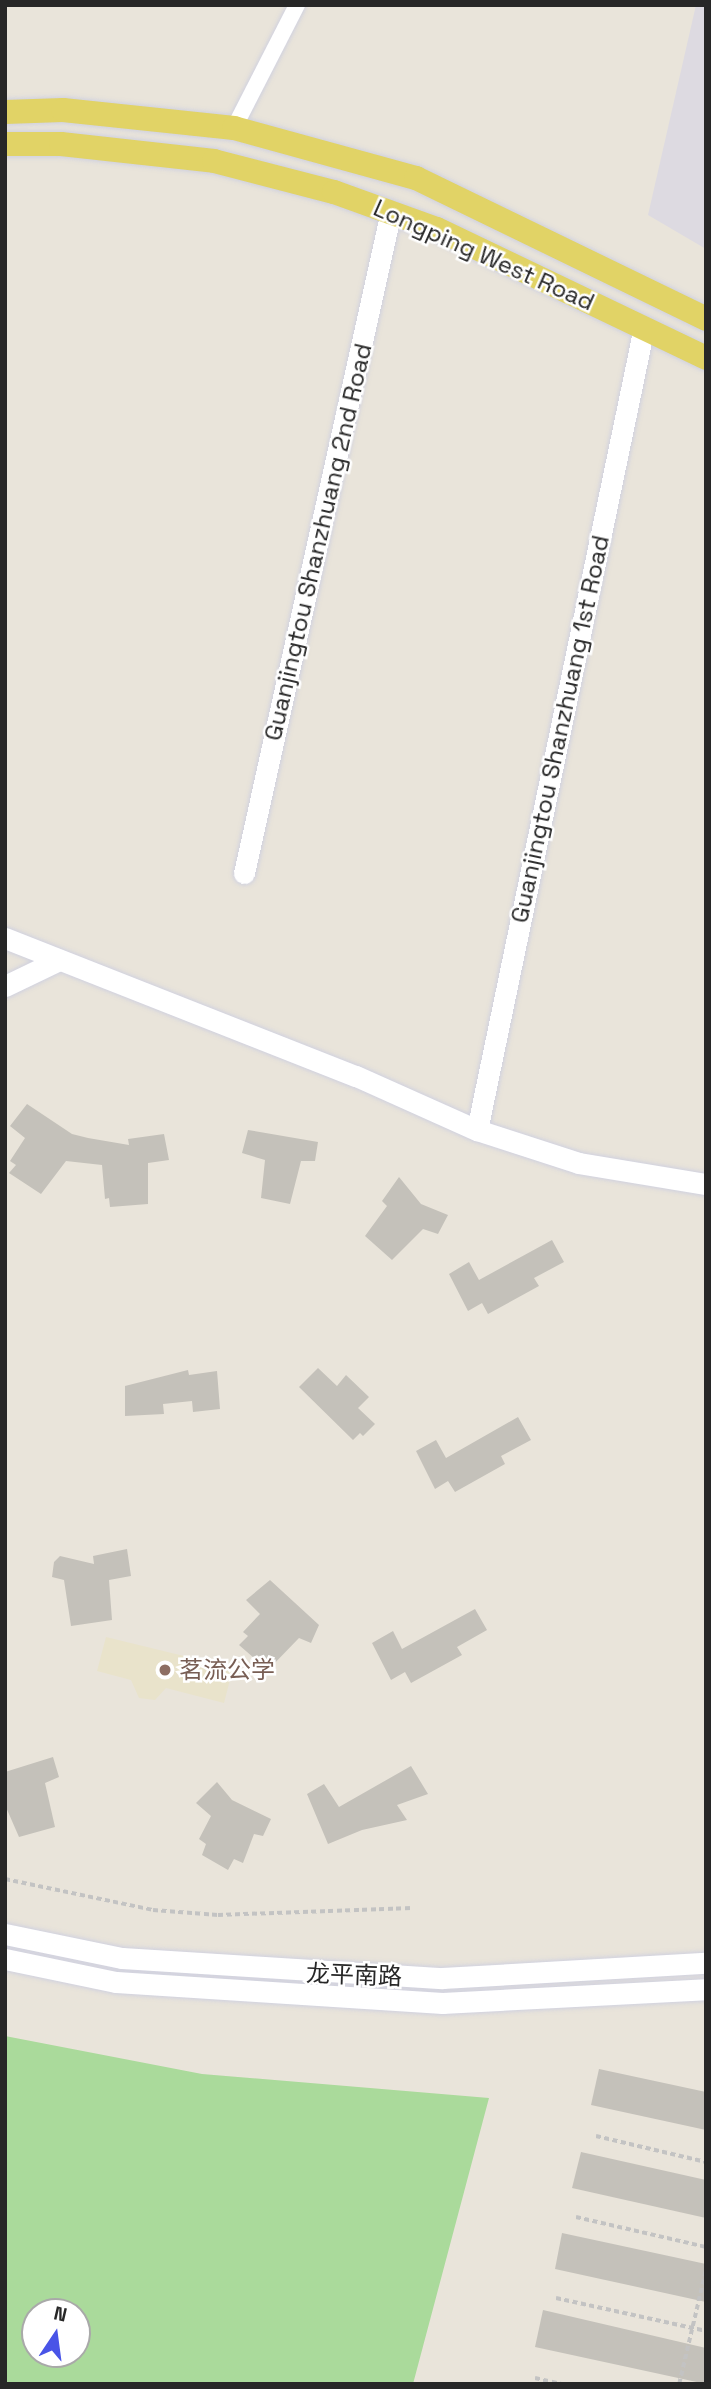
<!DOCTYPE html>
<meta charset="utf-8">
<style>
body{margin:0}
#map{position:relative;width:711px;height:2389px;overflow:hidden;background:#e9e4da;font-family:"Space Grotesk","Noto Sans SC",sans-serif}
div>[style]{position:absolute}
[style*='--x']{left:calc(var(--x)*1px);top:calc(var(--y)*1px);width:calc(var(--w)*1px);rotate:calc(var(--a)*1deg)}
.industrial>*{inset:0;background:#dddae1}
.education>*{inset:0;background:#e9e3cb}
.green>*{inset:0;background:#aada9b}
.building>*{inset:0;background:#c4c1ba}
.path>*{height:3.5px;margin-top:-1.75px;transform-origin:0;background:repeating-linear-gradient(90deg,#c3c3c3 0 5px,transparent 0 8.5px)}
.roads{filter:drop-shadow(0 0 2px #d0d1df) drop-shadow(0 0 2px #d0d1df)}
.street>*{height:16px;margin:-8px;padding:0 8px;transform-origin:8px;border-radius:8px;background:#fff}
.secondary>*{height:21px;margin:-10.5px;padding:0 10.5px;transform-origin:10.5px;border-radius:10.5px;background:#fff}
.primary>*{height:24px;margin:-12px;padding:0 12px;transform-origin:12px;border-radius:12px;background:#e1d366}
.dots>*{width:19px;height:19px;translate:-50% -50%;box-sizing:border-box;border:4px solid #fff;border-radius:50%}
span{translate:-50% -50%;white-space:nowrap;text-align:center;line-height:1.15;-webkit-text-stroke:5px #fff;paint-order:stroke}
.street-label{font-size:24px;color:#272727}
.education-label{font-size:24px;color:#785e54}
.left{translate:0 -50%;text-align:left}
.frame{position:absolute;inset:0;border:7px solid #272727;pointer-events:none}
.north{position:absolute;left:21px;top:2298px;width:70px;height:70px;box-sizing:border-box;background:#fff;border:2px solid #a9a9a9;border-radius:50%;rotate:13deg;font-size:19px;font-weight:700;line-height:28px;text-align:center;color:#272727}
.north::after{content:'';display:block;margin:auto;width:24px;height:32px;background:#4954e7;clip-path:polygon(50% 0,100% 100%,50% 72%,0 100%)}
</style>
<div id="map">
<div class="industrial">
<i style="clip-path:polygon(696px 5px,706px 5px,706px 249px,648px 215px)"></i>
</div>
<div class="education">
<i style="clip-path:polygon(106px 1637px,233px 1668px,224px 1703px,166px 1688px,155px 1700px,139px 1698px,131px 1680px,97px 1671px)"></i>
</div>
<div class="green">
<i style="clip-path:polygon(evenodd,5px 2036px,202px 2074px,489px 2098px,413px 2384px,5px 2384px,5px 2036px,35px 2312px,77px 2312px,77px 2354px,35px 2354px,35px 2312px)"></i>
</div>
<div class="building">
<i style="clip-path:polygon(27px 1104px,72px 1134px,88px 1138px,129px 1145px,128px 1139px,164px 1134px,169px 1160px,148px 1163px,148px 1204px,110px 1207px,109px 1198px,105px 1199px,102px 1165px,66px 1161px,41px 1194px,9px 1173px,16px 1165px,10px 1161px,25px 1138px,10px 1126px)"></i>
<i style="clip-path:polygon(248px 1130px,318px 1142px,315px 1161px,301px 1161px,290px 1204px,261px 1198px,265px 1160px,242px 1153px)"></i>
<i style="clip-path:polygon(399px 1177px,421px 1204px,448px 1215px,438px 1234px,423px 1229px,392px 1260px,365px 1236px,387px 1206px,382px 1201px)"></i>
<i style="clip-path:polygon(552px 1240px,564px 1262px,534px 1278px,539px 1286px,488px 1314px,482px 1303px,468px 1311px,449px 1274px,469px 1262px,479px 1280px)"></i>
<i style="clip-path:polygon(318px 1368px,337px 1386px,346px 1375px,369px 1397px,358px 1408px,375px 1424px,363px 1436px,360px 1433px,353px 1440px,299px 1387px)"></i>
<i style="clip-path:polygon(188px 1370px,189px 1375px,217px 1371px,220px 1409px,193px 1412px,192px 1401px,163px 1404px,164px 1414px,125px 1416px,125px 1386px)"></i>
<i style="clip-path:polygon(518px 1417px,531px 1440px,501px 1456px,505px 1464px,455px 1492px,448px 1481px,435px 1489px,416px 1451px,436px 1440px,446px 1458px)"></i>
<i style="clip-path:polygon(127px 1549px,131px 1576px,109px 1580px,112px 1620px,71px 1626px,64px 1580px,52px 1577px,54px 1562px,60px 1556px,94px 1564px,93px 1556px)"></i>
<i style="clip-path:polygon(270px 1580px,319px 1625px,311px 1643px,299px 1638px,268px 1670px,239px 1645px,248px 1636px,243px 1632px,260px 1614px,246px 1600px)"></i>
<i style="clip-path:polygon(475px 1609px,487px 1630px,457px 1647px,462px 1655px,411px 1683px,405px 1672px,391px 1680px,372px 1643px,393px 1631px,402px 1649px)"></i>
<i style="clip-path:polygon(53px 1757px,59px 1777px,45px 1783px,55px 1827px,19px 1837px,5px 1805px,5px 1772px)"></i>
<i style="clip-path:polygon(411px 1766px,428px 1794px,397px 1805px,407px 1820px,362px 1830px,328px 1844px,307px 1794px,324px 1784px,339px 1807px)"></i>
<i style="clip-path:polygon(217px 1782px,232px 1800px,271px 1819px,263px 1836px,254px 1834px,243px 1863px,234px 1859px,228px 1870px,202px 1855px,206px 1844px,199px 1839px,211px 1816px,196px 1803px)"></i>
<i style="clip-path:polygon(599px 2069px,706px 2092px,706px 2130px,591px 2105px)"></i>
<i style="clip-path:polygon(581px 2152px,706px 2180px,706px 2218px,572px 2188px)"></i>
<i style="clip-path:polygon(562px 2233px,706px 2264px,706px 2302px,555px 2269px)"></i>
<i style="clip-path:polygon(543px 2310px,706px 2348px,706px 2384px,535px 2347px)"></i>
</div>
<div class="path">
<i style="--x:5;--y:1879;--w:151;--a:11.8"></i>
<i style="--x:153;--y:1910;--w:65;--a:4.4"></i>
<i style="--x:218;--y:1915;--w:194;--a:-2.1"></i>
<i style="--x:596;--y:2136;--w:113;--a:13.3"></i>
<i style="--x:576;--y:2217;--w:133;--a:13"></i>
<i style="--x:556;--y:2298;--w:154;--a:12.4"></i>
<i style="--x:535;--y:2378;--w:27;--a:13"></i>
<i style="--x:679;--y:2384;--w:118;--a:-76.8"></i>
</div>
<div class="roads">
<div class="street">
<i style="--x:234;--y:128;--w:138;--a:-62.9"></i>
</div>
<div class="secondary">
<i style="--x:244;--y:873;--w:678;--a:-77.48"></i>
<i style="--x:5;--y:938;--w:377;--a:21.5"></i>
<i style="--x:356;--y:1076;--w:133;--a:24.1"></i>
<i style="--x:477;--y:1130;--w:107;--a:17.9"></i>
<i style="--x:579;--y:1163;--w:129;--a:9.4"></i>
<i style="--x:5;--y:986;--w:60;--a:-25.7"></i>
<i style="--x:477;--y:1130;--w:820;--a:-78.25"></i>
<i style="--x:5;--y:1934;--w:119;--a:11.6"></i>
<i style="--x:122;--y:1958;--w:321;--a:3.6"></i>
<i style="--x:442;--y:1978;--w:264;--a:-3.3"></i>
<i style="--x:5;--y:1959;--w:113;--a:11.7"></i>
<i style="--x:116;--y:1982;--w:327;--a:3.7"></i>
<i style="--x:442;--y:2003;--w:264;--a:-3"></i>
</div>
<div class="primary">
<i style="--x:5;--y:112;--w:58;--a:-2"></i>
<i style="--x:63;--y:110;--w:172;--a:6"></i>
<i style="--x:234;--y:128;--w:189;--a:15.4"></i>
<i style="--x:416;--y:178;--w:322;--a:25.9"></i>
<i style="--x:5;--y:144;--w:56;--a:0"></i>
<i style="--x:61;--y:144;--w:154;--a:6.3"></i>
<i style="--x:214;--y:161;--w:124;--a:14.5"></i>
<i style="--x:334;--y:192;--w:109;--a:19.8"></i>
<i style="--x:437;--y:229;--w:298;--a:25.6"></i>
</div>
</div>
<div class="dots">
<i style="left:165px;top:1670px;background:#8d6e63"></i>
</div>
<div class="street-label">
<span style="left:484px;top:255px;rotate:24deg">Longping West Road</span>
<span style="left:318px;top:542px;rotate:-77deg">Guanjingtou Shanzhuang 2nd Road</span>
<span style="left:560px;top:729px;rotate:-78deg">Guanjingtou Shanzhuang 1st Road</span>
<span style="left:354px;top:1975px;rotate:2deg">龙平南路</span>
</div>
<div class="education-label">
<span class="left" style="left:179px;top:1670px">茗流公学</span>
</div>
<div class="frame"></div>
<div class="north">N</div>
</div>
